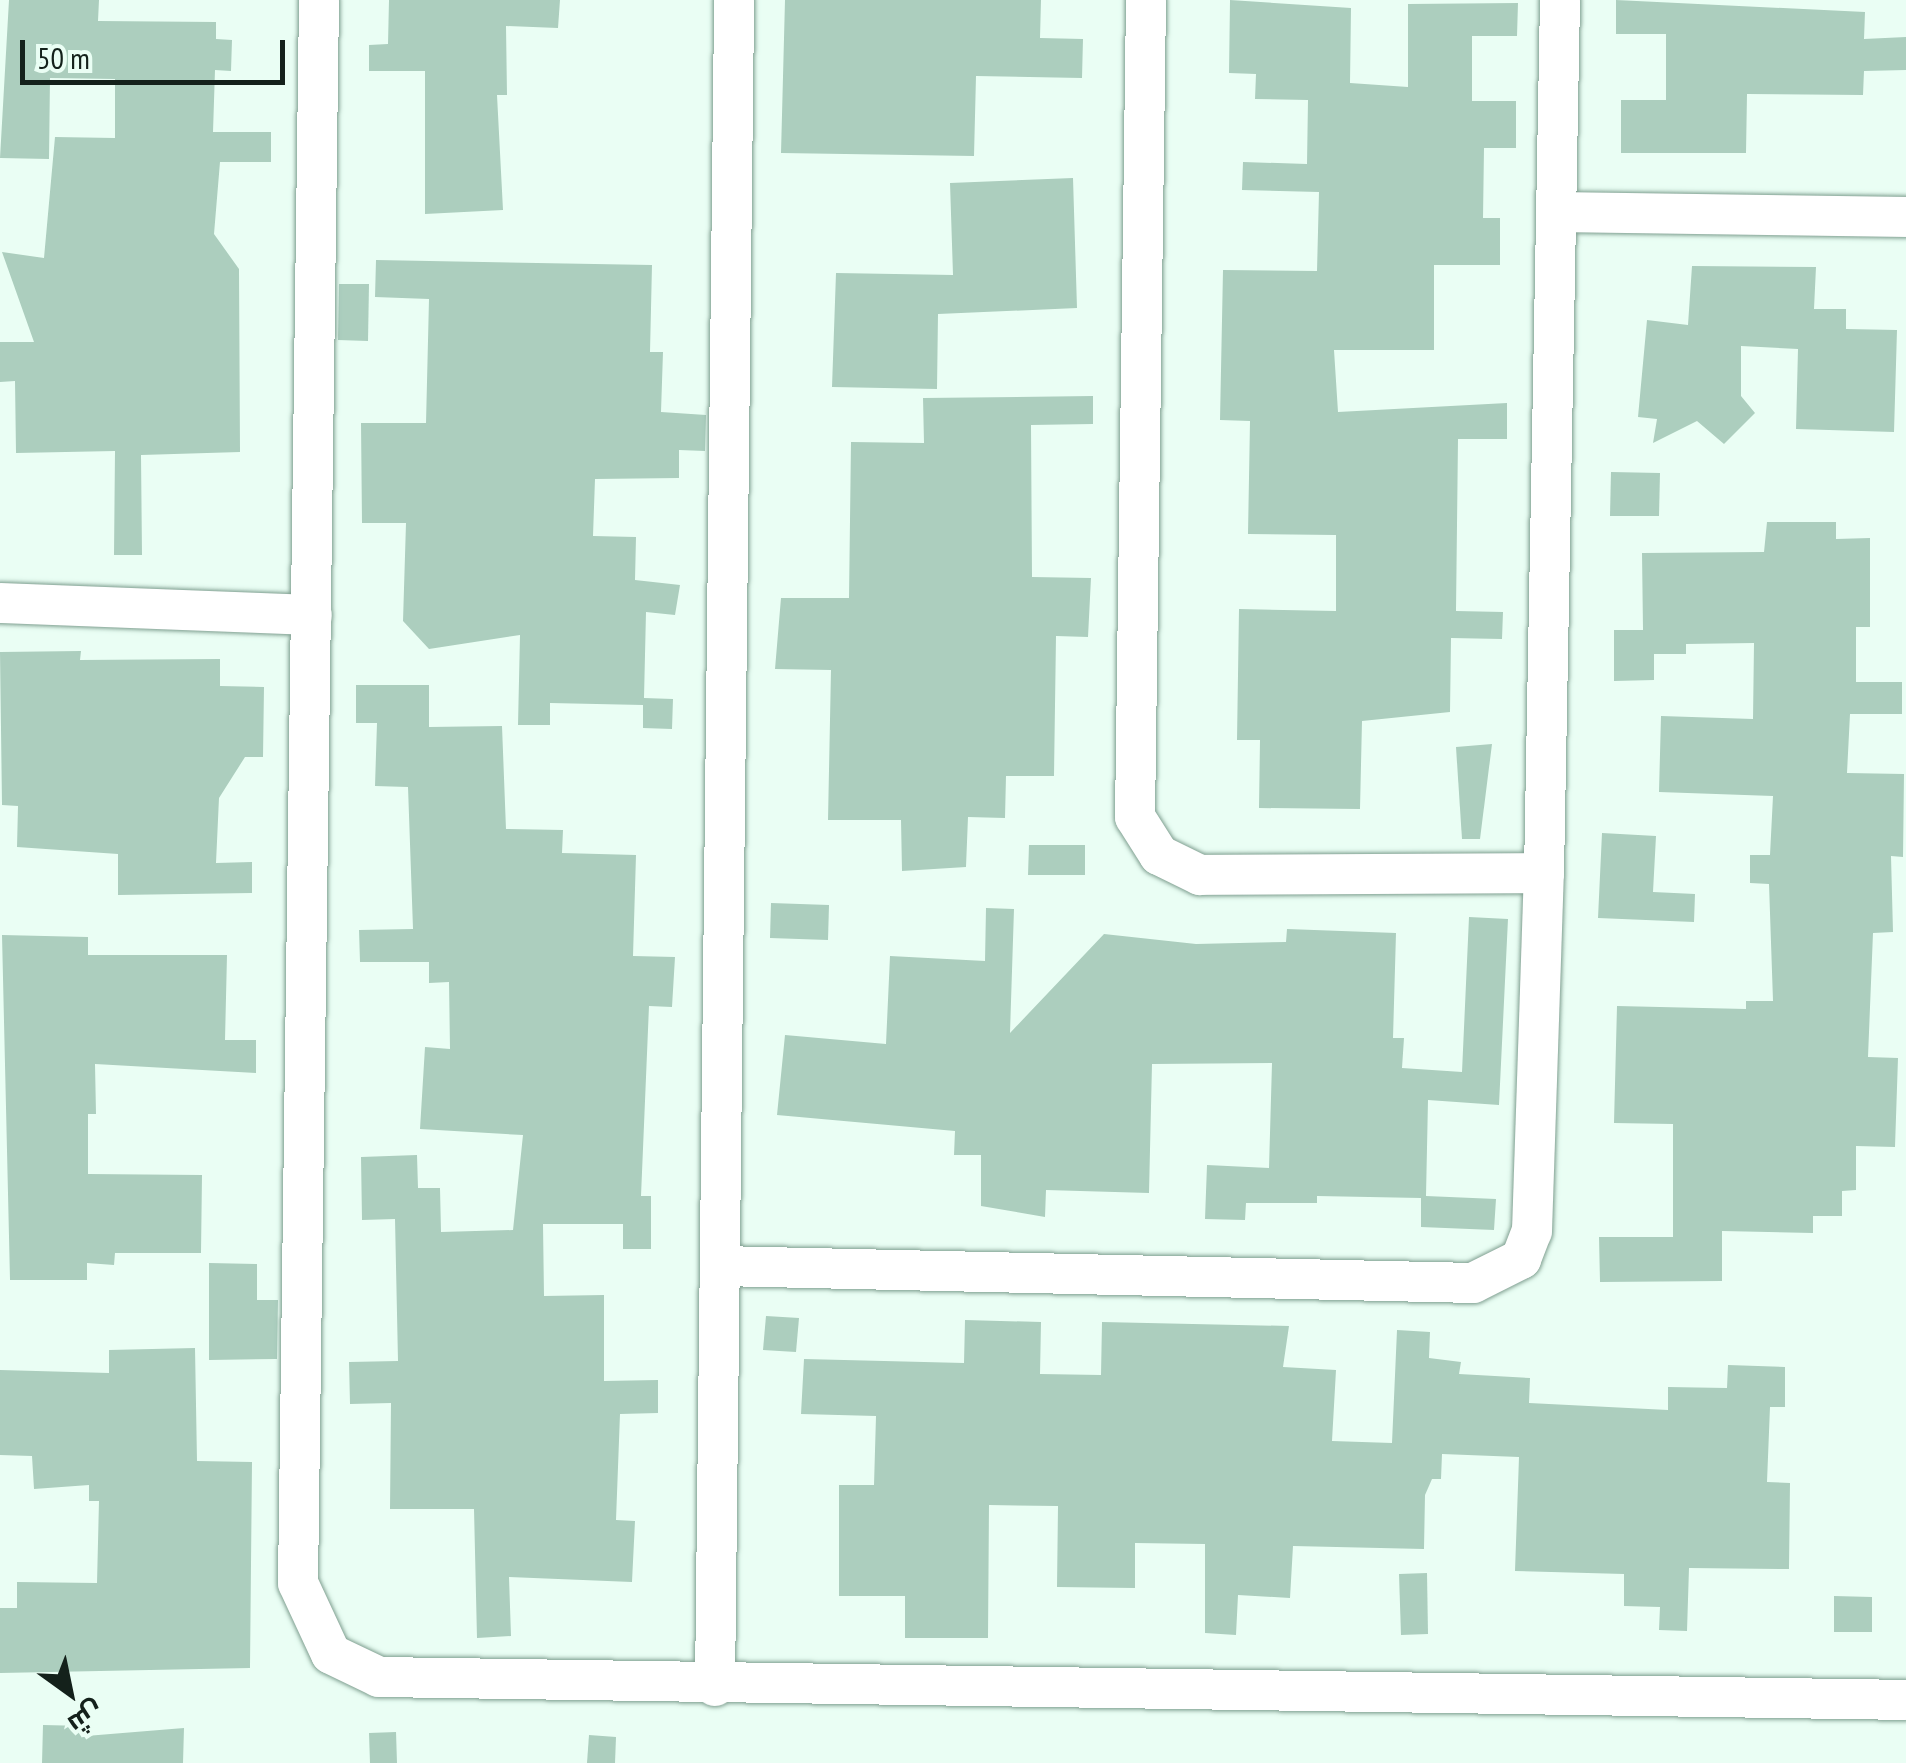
<!DOCTYPE html>
<meta charset="utf-8">
<style>
body{margin:0}
#map{position:relative;width:1906px;height:1763px;overflow:hidden;background:#eafef4;font-family:"PT Sans Narrow",Cairo,sans-serif}
div>[style]{position:absolute}
[style*='--x']{left:calc(var(--x)*1px);top:calc(var(--y)*1px);width:calc(var(--w)*1px);rotate:calc(var(--a)*1deg)}
.building>*{inset:0;background:#accebe}
.roads{filter:drop-shadow(0 0 2px #7f9f90) drop-shadow(0 0 2px #7f9f90)}
.minor>*{height:40px;margin:-20px;padding:0 20px;transform-origin:20px;border-radius:20px;background:#fff}
span{translate:-50% -50%;white-space:nowrap;text-align:center;line-height:1.15;-webkit-text-stroke:8px #eafef4;paint-order:stroke}
.north{position:absolute;left:20px;top:1643px;width:100px;height:100px;-webkit-text-stroke:8px #eafef4;paint-order:stroke;rotate:147deg;font-size:28px;font-weight:700;line-height:40px;text-align:center;color:#14211b}
.north::after{content:'';display:block;margin:auto;width:35px;height:45px;background:#14211b;clip-path:polygon(50% 0,100% 100%,50% 72%,0 100%)}
.scale{position:absolute;left:20px;top:40px;width:265px;height:45px;box-sizing:border-box;border:5px solid #14211b;border-top:0;padding-left:12px;font-size:30px;line-height:35px;white-space:nowrap;color:#14211b;-webkit-text-stroke:8px #eafef4;paint-order:stroke}
</style>
<div id="map">
<div class="building">
<i style="clip-path:polygon(9px 0,99px 0,98px 21px,216px 22px,216px 39px,232px 40px,231px 71px,215px 70px,213px 132px,271px 132px,271px 162px,220px 162px,214px 234px,239px 269px,240px 452px,141px 455px,142px 555px,114px 555px,115px 451px,16px 453px,15px 381px,0 382px,0 342px,34px 342px,2px 252px,44px 258px,55px 137px,115px 138px,115px 79px,50px 78px,49px 159px,0 158px)"></i>
<i style="clip-path:polygon(389px 0,560px 0,558px 28px,506px 26px,507px 95px,497px 95px,503px 210px,425px 214px,425px 71px,369px 71px,369px 45px,388px 44px)"></i>
<i style="clip-path:polygon(785px 0,1041px 0,1040px 38px,1083px 39px,1082px 78px,976px 76px,974px 156px,781px 153px)"></i>
<i style="clip-path:polygon(1230px 0,1351px 8px,1350px 83px,1408px 87px,1408px 4px,1518px 3px,1517px 36px,1472px 36px,1472px 101px,1516px 101px,1516px 148px,1484px 148px,1483px 218px,1500px 218px,1500px 265px,1434px 265px,1434px 350px,1334px 350px,1338px 412px,1507px 403px,1507px 439px,1458px 439px,1456px 611px,1503px 612px,1502px 639px,1451px 638px,1450px 712px,1362px 721px,1360px 809px,1259px 808px,1260px 740px,1237px 740px,1239px 609px,1336px 611px,1336px 535px,1248px 534px,1250px 421px,1220px 420px,1223px 270px,1317px 271px,1319px 192px,1242px 190px,1243px 162px,1307px 164px,1308px 100px,1255px 99px,1256px 74px,1229px 73px)"></i>
<i style="clip-path:polygon(1616px 0,1865px 12px,1864px 39px,1906px 37px,1906px 70px,1864px 71px,1863px 95px,1747px 94px,1746px 153px,1621px 153px,1621px 100px,1666px 100px,1666px 34px,1616px 34px)"></i>
<i style="clip-path:polygon(1073px 178px,1077px 308px,938px 314px,937px 389px,832px 387px,836px 273px,953px 275px,950px 183px)"></i>
<i style="clip-path:polygon(376px 260px,652px 265px,650px 352px,663px 352px,661px 412px,706px 415px,705px 451px,679px 450px,679px 478px,595px 479px,593px 536px,636px 537px,635px 580px,680px 585px,675px 615px,646px 612px,644px 698px,673px 699px,672px 729px,643px 728px,643px 705px,550px 703px,550px 725px,518px 725px,520px 635px,429px 649px,403px 621px,406px 523px,362px 523px,361px 423px,426px 423px,429px 299px,375px 297px)"></i>
<i style="clip-path:polygon(1692px 266px,1816px 267px,1814px 309px,1846px 309px,1846px 329px,1897px 330px,1894px 432px,1796px 429px,1798px 349px,1741px 346px,1741px 396px,1755px 413px,1724px 444px,1697px 421px,1653px 443px,1657px 419px,1638px 417px,1647px 320px,1688px 325px)"></i>
<i style="clip-path:polygon(339px 284px,369px 284px,368px 341px,338px 340px)"></i>
<i style="clip-path:polygon(1093px 396px,1093px 424px,1031px 425px,1032px 577px,1091px 578px,1088px 637px,1056px 636px,1054px 776px,1006px 776px,1005px 818px,968px 817px,966px 867px,902px 871px,901px 820px,828px 820px,831px 670px,775px 669px,781px 598px,849px 598px,851px 442px,924px 443px,923px 398px)"></i>
<i style="clip-path:polygon(1611px 472px,1660px 473px,1659px 516px,1610px 516px)"></i>
<i style="clip-path:polygon(1767px 522px,1836px 522px,1836px 539px,1870px 538px,1870px 627px,1856px 627px,1856px 682px,1902px 682px,1902px 714px,1850px 714px,1847px 773px,1904px 774px,1903px 857px,1891px 856px,1893px 932px,1873px 933px,1868px 1057px,1898px 1058px,1895px 1147px,1856px 1146px,1856px 1190px,1842px 1191px,1842px 1216px,1813px 1216px,1813px 1233px,1722px 1231px,1722px 1281px,1600px 1282px,1599px 1237px,1673px 1237px,1673px 1124px,1614px 1123px,1617px 1006px,1746px 1009px,1746px 1001px,1773px 1001px,1769px 884px,1750px 883px,1750px 855px,1770px 855px,1773px 796px,1659px 792px,1661px 716px,1753px 719px,1754px 643px,1686px 644px,1686px 654px,1654px 654px,1654px 680px,1614px 681px,1614px 630px,1643px 630px,1642px 553px,1764px 552px)"></i>
<i style="clip-path:polygon(81px 651px,80px 660px,220px 659px,220px 686px,264px 687px,263px 757px,245px 757px,219px 798px,216px 863px,252px 862px,252px 893px,118px 895px,118px 854px,17px 847px,18px 806px,2px 805px,0 652px)"></i>
<i style="clip-path:polygon(356px 685px,429px 685px,429px 727px,502px 726px,506px 829px,563px 830px,562px 853px,636px 855px,633px 956px,675px 957px,672px 1007px,649px 1006px,641px 1196px,651px 1196px,651px 1249px,623px 1249px,623px 1224px,543px 1224px,544px 1296px,604px 1295px,604px 1381px,658px 1380px,658px 1413px,620px 1414px,616px 1520px,635px 1521px,632px 1582px,509px 1577px,511px 1636px,477px 1638px,474px 1509px,390px 1509px,391px 1403px,350px 1404px,349px 1362px,398px 1361px,395px 1219px,362px 1220px,361px 1157px,417px 1155px,418px 1188px,440px 1188px,441px 1232px,513px 1230px,523px 1135px,420px 1129px,425px 1047px,450px 1049px,449px 982px,429px 983px,429px 962px,360px 962px,359px 930px,413px 929px,408px 787px,375px 786px,377px 723px,356px 723px)"></i>
<i style="clip-path:polygon(1492px 744px,1480px 839px,1462px 839px,1456px 747px)"></i>
<i style="clip-path:polygon(1602px 833px,1656px 836px,1653px 892px,1695px 894px,1694px 922px,1598px 918px)"></i>
<i style="clip-path:polygon(1029px 845px,1085px 845px,1085px 875px,1028px 875px)"></i>
<i style="clip-path:polygon(771px 903px,829px 905px,828px 940px,770px 938px)"></i>
<i style="clip-path:polygon(986px 908px,1014px 909px,1010px 1033px,1104px 934px,1196px 944px,1286px 942px,1287px 929px,1396px 933px,1393px 1038px,1404px 1038px,1402px 1068px,1462px 1072px,1469px 917px,1508px 919px,1499px 1105px,1428px 1100px,1426px 1196px,1496px 1199px,1494px 1230px,1421px 1227px,1421px 1198px,1317px 1196px,1317px 1203px,1246px 1203px,1245px 1220px,1205px 1219px,1207px 1165px,1269px 1168px,1272px 1063px,1152px 1064px,1149px 1193px,1046px 1190px,1045px 1217px,981px 1206px,981px 1155px,954px 1155px,955px 1131px,777px 1115px,785px 1035px,886px 1044px,890px 956px,985px 961px)"></i>
<i style="clip-path:polygon(2px 935px,88px 937px,88px 955px,227px 955px,225px 1040px,256px 1040px,256px 1073px,95px 1064px,96px 1114px,88px 1114px,88px 1174px,202px 1175px,201px 1253px,115px 1253px,114px 1265px,87px 1263px,87px 1280px,10px 1280px)"></i>
<i style="clip-path:polygon(209px 1263px,257px 1264px,257px 1300px,278px 1300px,277px 1359px,209px 1360px)"></i>
<i style="clip-path:polygon(766px 1316px,799px 1318px,796px 1352px,763px 1350px)"></i>
<i style="clip-path:polygon(965px 1320px,1041px 1322px,1040px 1374px,1101px 1375px,1102px 1322px,1289px 1326px,1283px 1367px,1336px 1370px,1332px 1441px,1392px 1443px,1397px 1330px,1430px 1332px,1429px 1358px,1461px 1362px,1459px 1374px,1530px 1378px,1529px 1403px,1668px 1410px,1668px 1387px,1727px 1388px,1728px 1365px,1785px 1367px,1785px 1407px,1770px 1407px,1767px 1482px,1790px 1483px,1789px 1569px,1689px 1568px,1687px 1631px,1659px 1630px,1660px 1607px,1624px 1606px,1624px 1574px,1515px 1571px,1519px 1457px,1442px 1454px,1441px 1479px,1432px 1479px,1425px 1495px,1424px 1549px,1293px 1546px,1290px 1598px,1238px 1595px,1236px 1635px,1205px 1633px,1205px 1544px,1135px 1543px,1135px 1588px,1057px 1587px,1058px 1506px,989px 1505px,988px 1638px,905px 1638px,905px 1596px,839px 1596px,839px 1485px,874px 1485px,876px 1416px,801px 1414px,804px 1359px,964px 1363px)"></i>
<i style="clip-path:polygon(195px 1348px,197px 1461px,252px 1462px,250px 1668px,0 1673px,0 1608px,17px 1608px,17px 1582px,97px 1583px,99px 1501px,89px 1501px,89px 1485px,34px 1489px,32px 1456px,0 1455px,0 1370px,109px 1373px,109px 1350px)"></i>
<i style="clip-path:polygon(1427px 1573px,1428px 1634px,1401px 1635px,1399px 1574px)"></i>
<i style="clip-path:polygon(1834px 1596px,1872px 1597px,1872px 1632px,1834px 1632px)"></i>
<i style="clip-path:polygon(43px 1725px,86px 1726px,86px 1736px,184px 1728px,183px 1763px,42px 1763px)"></i>
<i style="clip-path:polygon(396px 1732px,397px 1763px,370px 1763px,369px 1733px)"></i>
<i style="clip-path:polygon(589px 1735px,616px 1737px,615px 1763px,587px 1763px)"></i>
</div>
<div class="roads">
<div class="minor">
<i style="--x:319;--y:0;--w:1583;--a:90.76"></i>
<i style="--x:298;--y:1583;--w:78;--a:65.1"></i>
<i style="--x:331;--y:1654;--w:53;--a:25.6"></i>
<i style="--x:379;--y:1677;--w:1527;--a:0.86"></i>
<i style="--x:1146;--y:0;--w:817;--a:90.77"></i>
<i style="--x:1135;--y:817;--w:45;--a:57.7"></i>
<i style="--x:1159;--y:855;--w:46;--a:26"></i>
<i style="--x:1200;--y:875;--w:344;--a:-0.3"></i>
<i style="--x:1558;--y:212;--w:348;--a:0.8"></i>
<i style="--x:0;--y:603;--w:312;--a:2.2"></i>
<i style="--x:720;--y:1266;--w:753;--a:1.29"></i>
<i style="--x:1473;--y:1283;--w:54;--a:-26.6"></i>
<i style="--x:1521;--y:1259;--w:30;--a:-69"></i>
<i style="--x:1532;--y:1231;--w:358;--a:-88.1"></i>
<i style="--x:1544;--y:873;--w:873;--a:-88.95"></i>
<i style="--x:715;--y:1686;--w:1686;--a:-89.35"></i>
</div>
</div>
<div class="north">ش</div>
<div class="scale">50 m</div>
</div>
